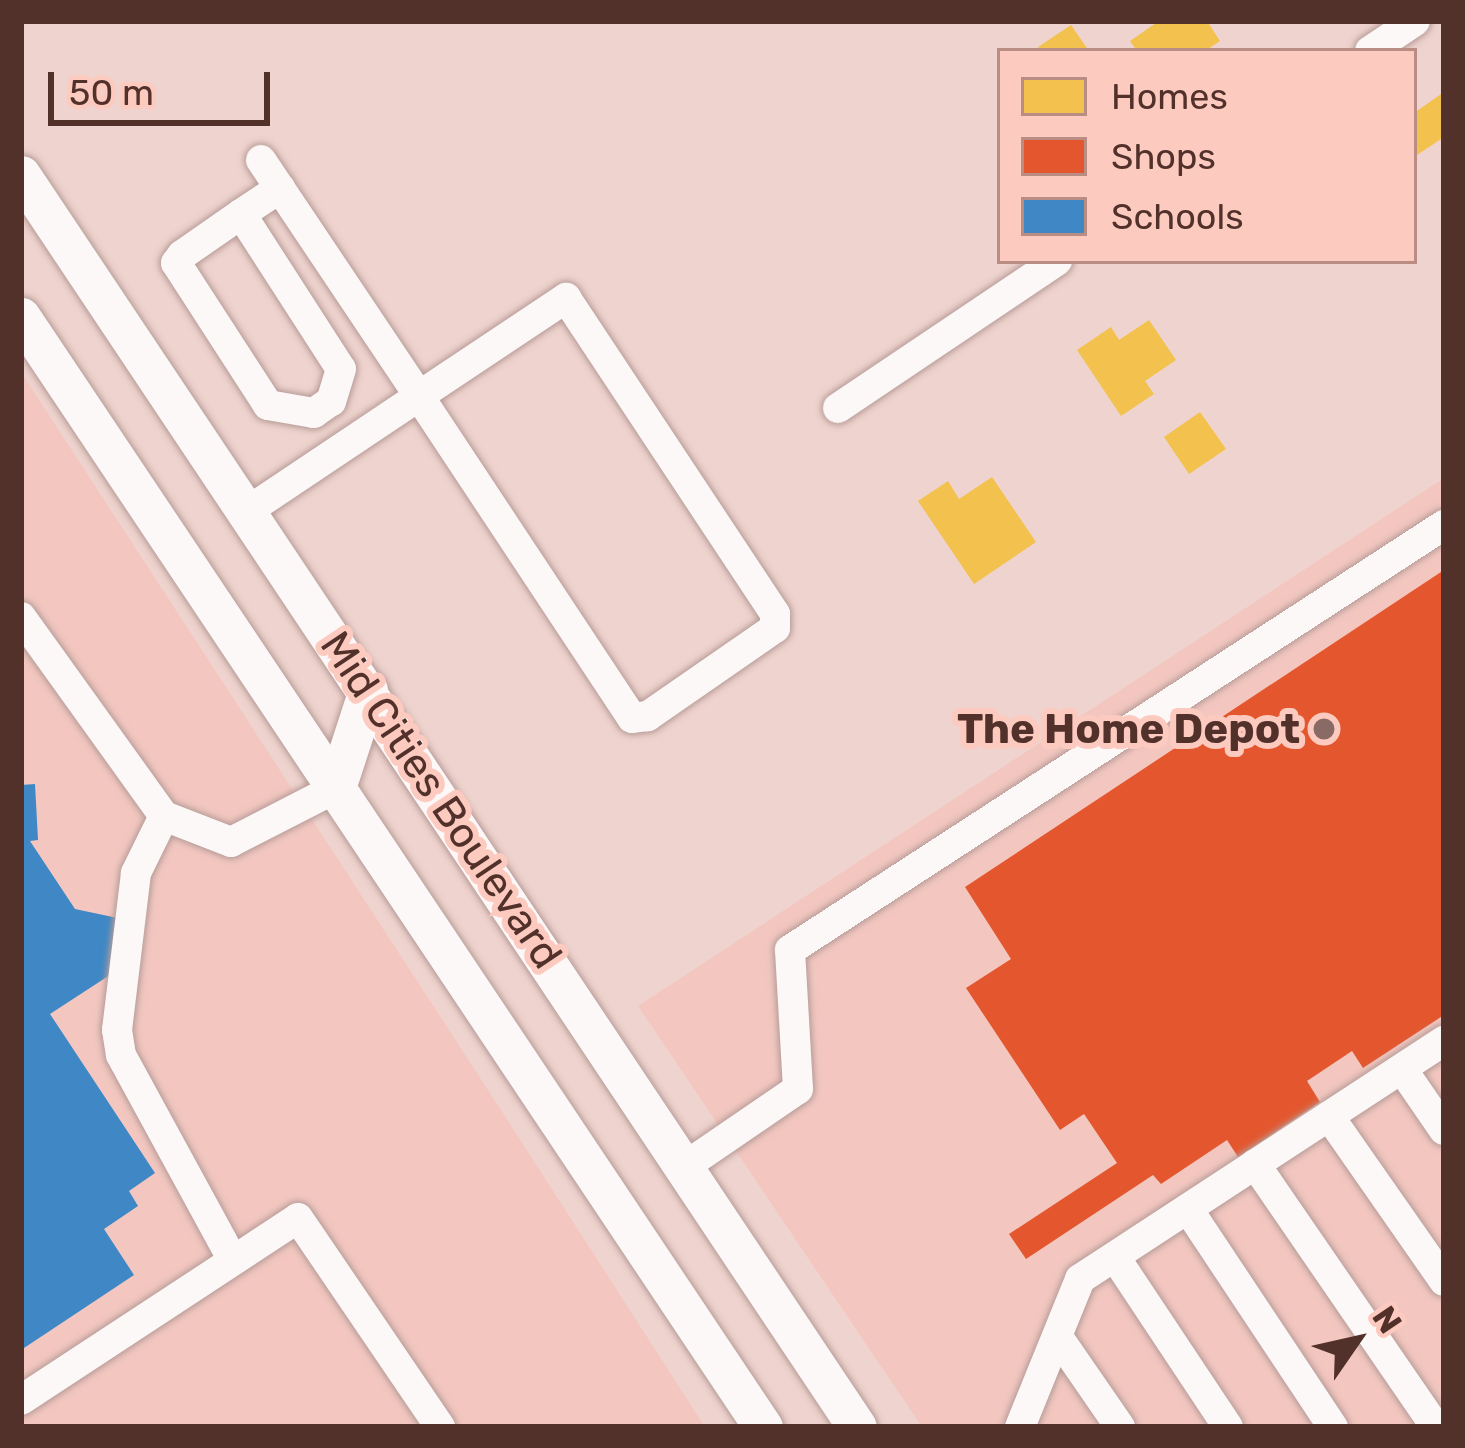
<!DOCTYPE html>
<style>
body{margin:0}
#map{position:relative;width:1465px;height:1448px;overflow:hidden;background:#efd3ce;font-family:Rubik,sans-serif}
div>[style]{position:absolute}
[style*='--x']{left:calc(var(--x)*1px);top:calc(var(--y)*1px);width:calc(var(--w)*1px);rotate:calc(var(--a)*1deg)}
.built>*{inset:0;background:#f3c7c0}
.homes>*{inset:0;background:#f2c14e}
.shops>*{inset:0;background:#e4572e}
.schools>*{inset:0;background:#3f88c5}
.roads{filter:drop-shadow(0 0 3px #b79c98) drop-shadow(0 0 3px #b79c98)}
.minor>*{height:30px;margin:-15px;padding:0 15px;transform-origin:15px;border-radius:15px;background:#fdf8f8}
.major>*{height:39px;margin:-19.5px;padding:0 19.5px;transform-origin:19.5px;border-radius:19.5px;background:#fdf8f8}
.dots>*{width:33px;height:33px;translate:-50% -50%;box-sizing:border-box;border:6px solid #fdcac0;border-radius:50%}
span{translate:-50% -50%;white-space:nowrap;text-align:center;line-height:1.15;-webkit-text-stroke:12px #fdcac0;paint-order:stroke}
.poi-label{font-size:42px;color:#52312b;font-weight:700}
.right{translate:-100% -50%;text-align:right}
.street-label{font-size:42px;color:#52312b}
.frame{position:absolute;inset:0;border:24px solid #52312b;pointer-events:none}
.legend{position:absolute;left:997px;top:48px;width:420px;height:216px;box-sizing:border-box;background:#fdcac0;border:3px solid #b98d84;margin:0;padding:15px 21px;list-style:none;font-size:36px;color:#52312b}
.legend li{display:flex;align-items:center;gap:24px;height:60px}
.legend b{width:60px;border:3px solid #b98d84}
.north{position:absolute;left:1297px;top:1280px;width:120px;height:120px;-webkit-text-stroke:9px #fdcac0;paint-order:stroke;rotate:56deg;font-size:33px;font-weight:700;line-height:48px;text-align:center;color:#52312b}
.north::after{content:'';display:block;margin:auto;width:42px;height:54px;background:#52312b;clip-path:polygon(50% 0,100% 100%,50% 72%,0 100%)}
.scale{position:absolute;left:48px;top:72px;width:222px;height:54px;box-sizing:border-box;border:6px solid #52312b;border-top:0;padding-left:15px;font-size:36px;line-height:42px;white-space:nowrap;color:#52312b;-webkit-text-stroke:9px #fdcac0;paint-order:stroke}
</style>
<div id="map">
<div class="built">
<i style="clip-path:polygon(21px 372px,501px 1110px,705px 1427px,21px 1427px)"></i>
<i style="clip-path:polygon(1444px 478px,1444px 1427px,922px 1427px,638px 1006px)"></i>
</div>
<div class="homes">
<i style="clip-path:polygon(1159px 21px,1207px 21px,1220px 41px,1205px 51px,1137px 51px,1130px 41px)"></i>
<i style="clip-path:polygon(1071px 25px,1089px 51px,1041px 51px,1038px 47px)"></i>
<i style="clip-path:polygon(1444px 92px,1444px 137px,1414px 157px,1414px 113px)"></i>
<i style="clip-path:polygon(1149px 320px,1176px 360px,1145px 381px,1154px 394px,1121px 416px,1077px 350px,1111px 327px,1119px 340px)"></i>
<i style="clip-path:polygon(1200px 412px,1226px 449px,1189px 474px,1164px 437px)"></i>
<i style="clip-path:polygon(992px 477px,1036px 542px,974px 584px,918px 501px,948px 481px,959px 499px)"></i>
</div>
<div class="shops">
<i style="clip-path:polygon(1444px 570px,1444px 1015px,1363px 1068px,1352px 1051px,1307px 1081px,1320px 1102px,1238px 1157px,1227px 1140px,1161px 1184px,1153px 1175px,1026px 1259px,1009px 1234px,1117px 1163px,1084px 1114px,1060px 1130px,966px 988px,1011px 959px,965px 887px)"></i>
</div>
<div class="schools">
<i style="clip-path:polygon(35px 784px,38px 840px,30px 841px,75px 909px,127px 920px,116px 971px,50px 1014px,155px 1173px,129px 1191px,138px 1206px,104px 1229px,134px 1275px,21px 1350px,21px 785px)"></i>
</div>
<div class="roads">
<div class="minor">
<i style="--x:1370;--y:51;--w:54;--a:-33.7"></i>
<i style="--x:241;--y:214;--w:184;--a:57.2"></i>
<i style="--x:341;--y:369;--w:34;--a:107"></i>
<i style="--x:331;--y:401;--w:21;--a:145"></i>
<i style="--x:314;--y:413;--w:47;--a:-170.1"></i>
<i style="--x:268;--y:405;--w:169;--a:-122.9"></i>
<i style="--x:176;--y:263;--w:10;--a:-53"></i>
<i style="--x:182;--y:255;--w:72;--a:-34.8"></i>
<i style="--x:241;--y:214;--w:47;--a:-33.7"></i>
<i style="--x:838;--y:408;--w:264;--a:-33.9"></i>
<i style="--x:249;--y:510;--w:205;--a:-33.8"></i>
<i style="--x:419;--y:396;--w:177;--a:-33.7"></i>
<i style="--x:566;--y:298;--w:379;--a:56.5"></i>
<i style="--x:775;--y:614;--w:14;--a:90"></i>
<i style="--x:775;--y:628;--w:155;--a:145.3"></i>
<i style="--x:648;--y:716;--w:16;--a:173"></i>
<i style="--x:632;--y:718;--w:386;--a:-123.5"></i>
<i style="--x:419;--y:396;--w:284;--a:-123.8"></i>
<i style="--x:21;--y:617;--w:245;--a:54.3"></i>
<i style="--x:164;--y:816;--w:72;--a:21.2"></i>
<i style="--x:231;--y:842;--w:118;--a:-27.2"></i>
<i style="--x:164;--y:816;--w:64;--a:116.2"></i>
<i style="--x:136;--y:873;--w:158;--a:96.9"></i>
<i style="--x:117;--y:1030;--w:25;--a:81"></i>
<i style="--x:121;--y:1055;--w:230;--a:61.4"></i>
<i style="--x:1402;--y:1069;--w:74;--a:55.5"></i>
<i style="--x:1329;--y:1116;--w:201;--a:55.1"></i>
<i style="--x:1255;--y:1164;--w:319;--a:55.5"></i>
<i style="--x:684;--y:1167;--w:138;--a:-34.4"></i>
<i style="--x:798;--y:1089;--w:139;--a:-93.3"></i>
<i style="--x:790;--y:950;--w:780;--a:-33.02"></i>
<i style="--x:1188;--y:1209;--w:262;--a:56.4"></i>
<i style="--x:1115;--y:1257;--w:204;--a:56.4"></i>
<i style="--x:1058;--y:1337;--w:109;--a:55.4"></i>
<i style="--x:21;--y:1400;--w:331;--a:-33.3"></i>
<i style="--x:298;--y:1218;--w:253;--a:55.8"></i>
<i style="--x:1020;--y:1427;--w:160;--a:-67.9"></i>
<i style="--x:1080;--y:1279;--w:435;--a:-33.2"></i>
</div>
<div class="major">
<i style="--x:21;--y:175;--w:1505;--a:56.27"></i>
<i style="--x:21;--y:317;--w:1335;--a:56.24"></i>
<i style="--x:336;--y:788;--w:103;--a:-71.9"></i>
</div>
</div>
<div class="dots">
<i style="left:1324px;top:729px;background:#896a64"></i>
</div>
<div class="poi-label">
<span class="right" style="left:1300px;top:729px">The Home Depot</span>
</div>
<div class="street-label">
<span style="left:441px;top:800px;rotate:56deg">Mid Cities Boulevard</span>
</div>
<div class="frame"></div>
<ul class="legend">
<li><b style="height:33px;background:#f2c14e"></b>Homes</li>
<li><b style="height:33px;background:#e4572e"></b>Shops</li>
<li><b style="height:33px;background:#3f88c5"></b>Schools</li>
</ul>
<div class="north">N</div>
<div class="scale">50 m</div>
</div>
